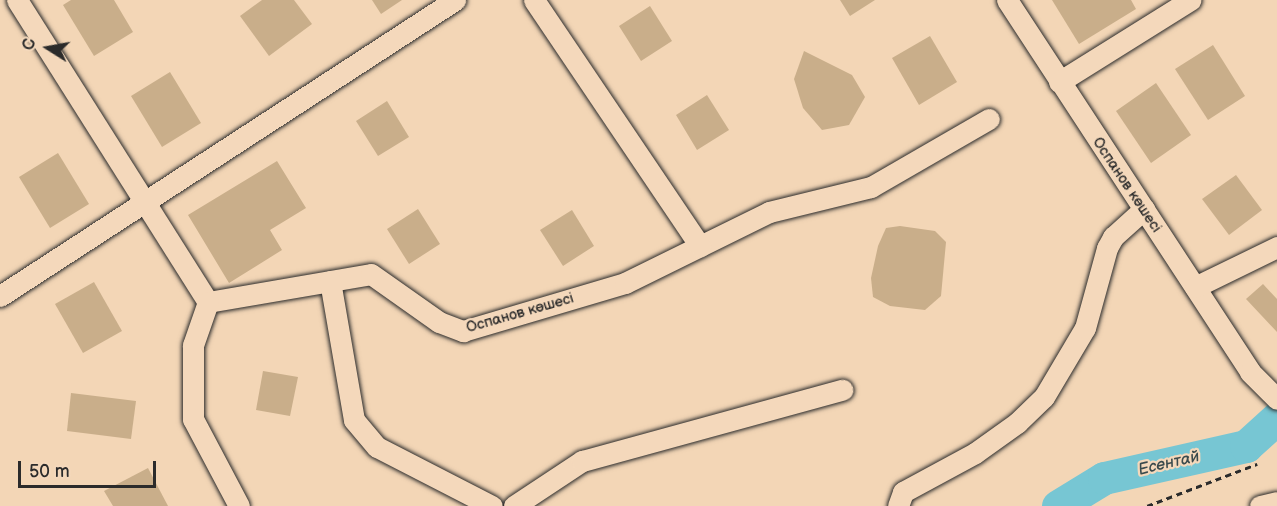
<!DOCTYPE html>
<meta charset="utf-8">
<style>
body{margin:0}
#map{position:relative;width:1277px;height:506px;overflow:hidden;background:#f3d6b6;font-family:"Balsamiq Sans",sans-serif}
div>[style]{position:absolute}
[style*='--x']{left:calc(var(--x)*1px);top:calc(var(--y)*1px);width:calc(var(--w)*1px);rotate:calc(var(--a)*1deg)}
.river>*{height:33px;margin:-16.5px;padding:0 16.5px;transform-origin:16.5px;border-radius:16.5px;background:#77c6d3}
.building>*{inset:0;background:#c9ae8a}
.path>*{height:3px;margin-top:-1.5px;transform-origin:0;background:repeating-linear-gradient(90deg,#2b2b2b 0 6px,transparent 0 10.5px)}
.roads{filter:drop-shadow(0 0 2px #2b2b2b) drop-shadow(0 0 2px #2b2b2b)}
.minor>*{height:21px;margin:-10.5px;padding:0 10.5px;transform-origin:10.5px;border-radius:10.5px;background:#f4d8bb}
span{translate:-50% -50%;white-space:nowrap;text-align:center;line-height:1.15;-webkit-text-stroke:4.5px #f4d8bb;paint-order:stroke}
.street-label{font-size:15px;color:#2b2b2b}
.water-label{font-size:16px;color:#3a4a4d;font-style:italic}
.north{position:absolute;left:18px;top:18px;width:60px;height:60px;-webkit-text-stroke:4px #f4d8bb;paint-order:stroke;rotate:281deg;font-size:16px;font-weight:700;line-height:24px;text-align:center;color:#2b2b2b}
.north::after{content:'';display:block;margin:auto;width:21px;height:27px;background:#2b2b2b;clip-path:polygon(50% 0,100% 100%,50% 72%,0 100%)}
.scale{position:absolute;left:18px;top:461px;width:138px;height:27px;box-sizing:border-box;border:3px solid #2b2b2b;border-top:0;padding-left:8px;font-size:18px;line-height:21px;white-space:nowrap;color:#2b2b2b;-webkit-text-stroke:4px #f4d8bb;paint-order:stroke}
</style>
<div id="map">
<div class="river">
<i style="--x:1058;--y:506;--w:54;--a:-31.3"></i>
<i style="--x:1104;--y:478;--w:146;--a:-12.7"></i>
<i style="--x:1246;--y:446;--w:42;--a:-42.1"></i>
</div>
<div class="building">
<i style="clip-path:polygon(71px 0,114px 0,133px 32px,94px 56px,63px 5px)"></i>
<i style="clip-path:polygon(262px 0,294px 0,312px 24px,269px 56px,240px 16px)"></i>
<i style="clip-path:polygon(372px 0,402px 0,381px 14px)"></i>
<i style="clip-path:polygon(840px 0,875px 0,850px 16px)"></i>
<i style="clip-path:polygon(1052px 0,1131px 0,1136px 9px,1079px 44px)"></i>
<i style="clip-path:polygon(650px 6px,672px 41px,641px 61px,619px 26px)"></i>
<i style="clip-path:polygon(930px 36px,957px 82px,919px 105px,892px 58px)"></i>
<i style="clip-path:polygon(1213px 45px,1245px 96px,1208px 120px,1175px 69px)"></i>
<i style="clip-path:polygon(804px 51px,852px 75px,865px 97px,849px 125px,822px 130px,803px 108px,794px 79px)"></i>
<i style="clip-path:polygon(170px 72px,201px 123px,162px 147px,131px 96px)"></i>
<i style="clip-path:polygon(1156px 83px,1191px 135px,1151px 163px,1116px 111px)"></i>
<i style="clip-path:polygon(707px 95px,729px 130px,697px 150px,676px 115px)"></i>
<i style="clip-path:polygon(387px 101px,409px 137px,378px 156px,356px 121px)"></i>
<i style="clip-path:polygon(58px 153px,89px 204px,50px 228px,19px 177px)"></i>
<i style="clip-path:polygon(277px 161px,306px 208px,270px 230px,282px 250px,229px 283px,188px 215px)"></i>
<i style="clip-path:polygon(1236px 175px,1262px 210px,1229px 235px,1202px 199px)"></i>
<i style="clip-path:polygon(418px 209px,440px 244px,409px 264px,387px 229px)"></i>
<i style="clip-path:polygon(572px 210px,594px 246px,563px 266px,540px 230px)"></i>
<i style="clip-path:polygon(900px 226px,935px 231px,946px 242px,941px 296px,925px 310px,890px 306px,873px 297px,871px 278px,878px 246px,886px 228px)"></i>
<i style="clip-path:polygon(94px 282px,122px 331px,83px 353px,55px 304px)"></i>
<i style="clip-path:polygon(1263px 284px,1277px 299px,1277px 332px,1246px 299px)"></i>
<i style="clip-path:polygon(263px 371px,298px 377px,290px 416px,256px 410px)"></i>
<i style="clip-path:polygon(71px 393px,136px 401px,131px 439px,67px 431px)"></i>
<i style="clip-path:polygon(148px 468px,168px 506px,113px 506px,104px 491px)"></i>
</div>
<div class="path">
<i style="--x:1147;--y:506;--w:118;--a:-20.9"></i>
</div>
<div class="roads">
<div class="minor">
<i style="--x:17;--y:0;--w:357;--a:57.7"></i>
<i style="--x:208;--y:302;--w:165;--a:-9.7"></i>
<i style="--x:371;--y:274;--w:83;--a:35.2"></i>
<i style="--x:439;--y:322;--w:26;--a:21"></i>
<i style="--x:463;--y:331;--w:169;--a:-16.5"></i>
<i style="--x:625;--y:283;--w:161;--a:-26.2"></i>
<i style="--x:769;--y:212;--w:105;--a:-13.8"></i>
<i style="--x:871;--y:187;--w:136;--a:-30"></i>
<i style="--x:534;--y:0;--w:297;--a:56"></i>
<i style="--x:1007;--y:0;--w:444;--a:56.8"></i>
<i style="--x:1250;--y:372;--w:38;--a:45"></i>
<i style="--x:1059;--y:82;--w:155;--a:-32"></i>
<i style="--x:330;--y:281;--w:141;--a:80.2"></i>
<i style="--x:354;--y:420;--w:35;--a:50"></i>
<i style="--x:377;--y:447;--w:129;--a:27.2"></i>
<i style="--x:1195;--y:287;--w:91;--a:-26"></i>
<i style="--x:0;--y:296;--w:543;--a:-33.05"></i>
<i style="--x:208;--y:302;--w:46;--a:109.2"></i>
<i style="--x:193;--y:345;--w:74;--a:90"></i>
<i style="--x:193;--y:419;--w:98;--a:62.1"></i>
<i style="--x:514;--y:506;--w:82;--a:-33.5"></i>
<i style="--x:582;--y:461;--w:270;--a:-15.3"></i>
<i style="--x:898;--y:506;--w:15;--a:-70"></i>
<i style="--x:903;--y:492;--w:82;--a:-28.4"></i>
<i style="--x:975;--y:453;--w:52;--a:-35.5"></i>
<i style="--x:1017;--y:423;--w:37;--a:-44"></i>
<i style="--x:1044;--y:397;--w:80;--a:-59.3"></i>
<i style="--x:1085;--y:328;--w:83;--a:-74.6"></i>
<i style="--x:1107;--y:248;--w:13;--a:-61"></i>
<i style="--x:1113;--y:237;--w:42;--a:-42.1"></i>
<i style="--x:1260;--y:506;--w:17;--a:-13"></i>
</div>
</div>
<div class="street-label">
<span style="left:1127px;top:185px;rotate:56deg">Оспанов көшесі</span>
<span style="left:520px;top:313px;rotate:-16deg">Оспанов көшесі</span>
</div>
<div class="water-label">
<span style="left:1169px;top:464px;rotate:-13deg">Есентай</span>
</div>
<div class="north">С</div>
<div class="scale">50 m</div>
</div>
